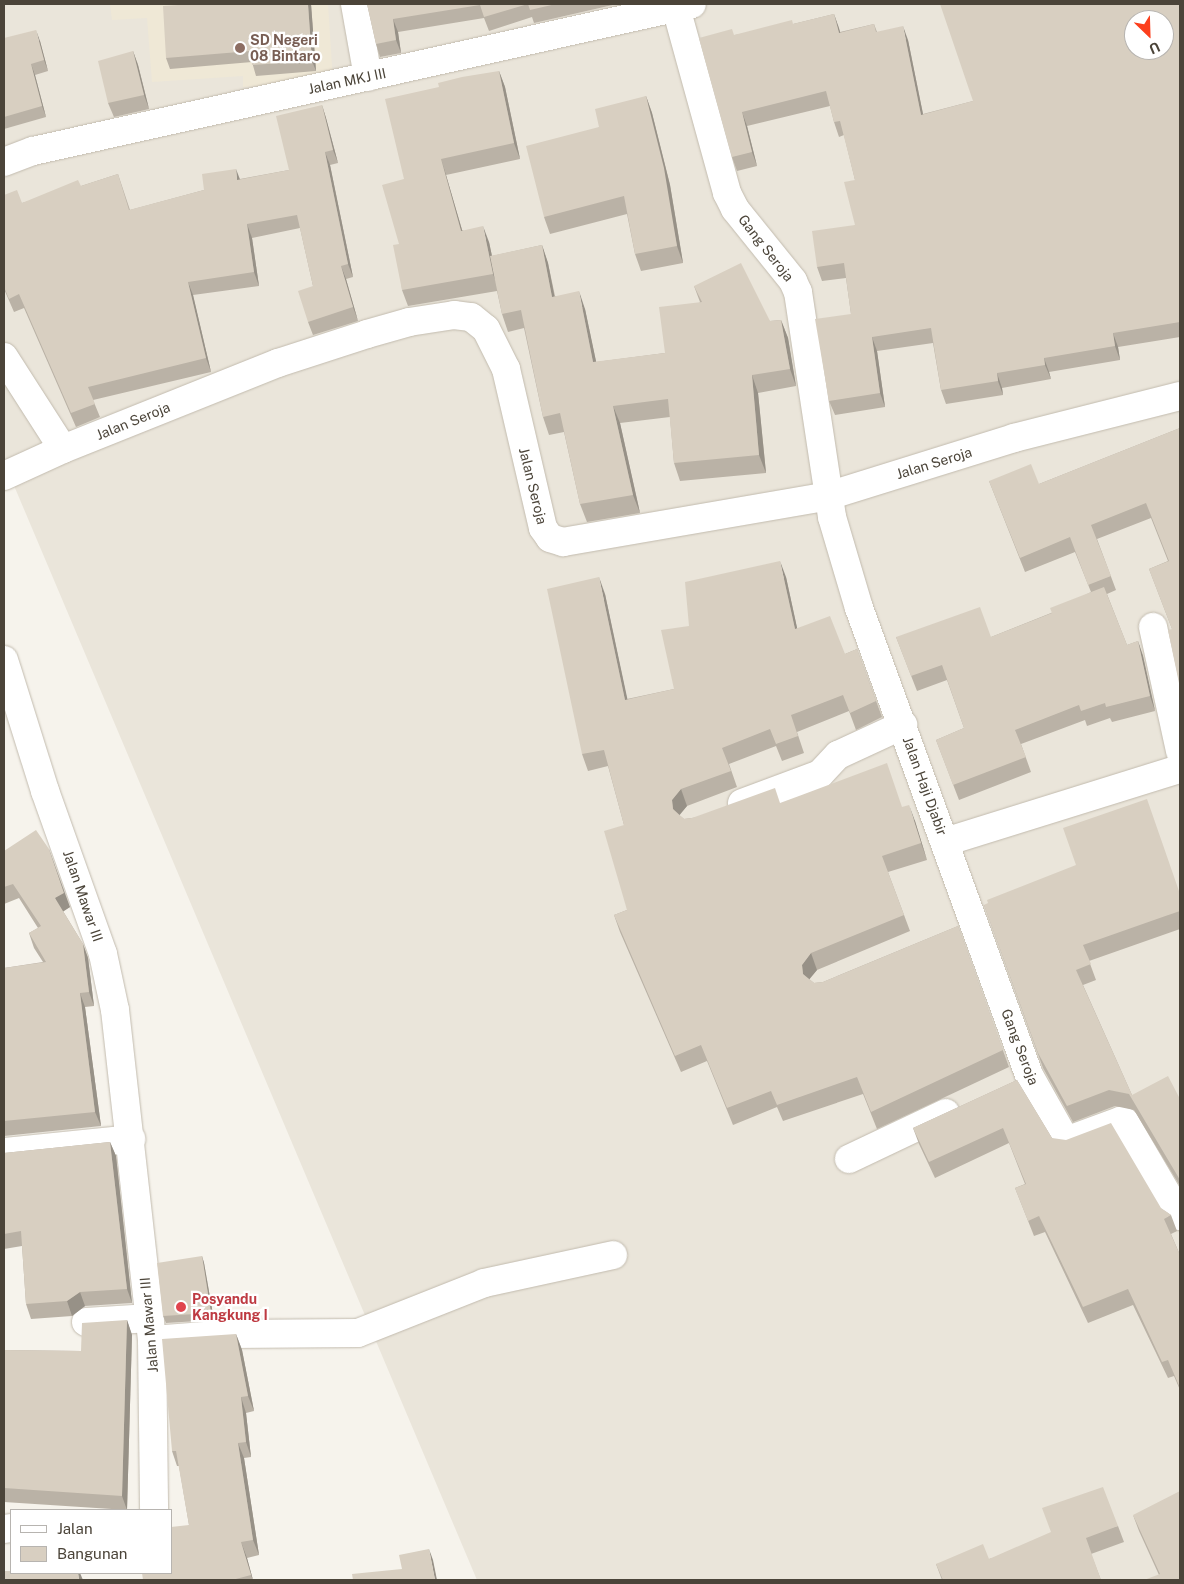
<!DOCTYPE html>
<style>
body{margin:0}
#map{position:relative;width:1184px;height:1584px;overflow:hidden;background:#f6f3ec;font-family:"Public Sans",sans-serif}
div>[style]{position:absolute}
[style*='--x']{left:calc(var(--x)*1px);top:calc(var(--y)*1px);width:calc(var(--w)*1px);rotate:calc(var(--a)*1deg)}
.residential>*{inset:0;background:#eae5da}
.education>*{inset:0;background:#efe8d6}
.roads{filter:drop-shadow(0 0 1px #c2bbae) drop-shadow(0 0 1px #c2bbae)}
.minor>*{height:28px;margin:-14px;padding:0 14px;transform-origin:14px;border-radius:14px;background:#fff}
.wall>*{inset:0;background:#bab2a6}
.shaded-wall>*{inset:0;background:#979187}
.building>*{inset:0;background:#d8cfc1}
.dots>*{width:14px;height:14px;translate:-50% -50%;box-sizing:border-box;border:2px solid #fff;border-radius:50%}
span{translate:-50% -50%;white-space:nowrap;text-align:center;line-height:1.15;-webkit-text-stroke:4.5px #fff;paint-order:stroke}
.education-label{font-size:14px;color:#785e54;font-weight:700}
.left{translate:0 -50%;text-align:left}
.street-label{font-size:14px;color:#4b4439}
.health-label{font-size:14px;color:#be3a42;font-weight:700}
.frame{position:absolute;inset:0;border:5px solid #4b4439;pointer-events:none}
.legend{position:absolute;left:10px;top:1509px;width:162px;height:65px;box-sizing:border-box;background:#fff;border:1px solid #b7b4b0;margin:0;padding:6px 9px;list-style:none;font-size:15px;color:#4b4439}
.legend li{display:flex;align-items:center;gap:10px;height:25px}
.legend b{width:25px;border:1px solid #b7b4b0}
.north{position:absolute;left:1124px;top:10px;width:50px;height:50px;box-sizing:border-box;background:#fff;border:1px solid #b7b4b0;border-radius:50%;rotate:156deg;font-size:14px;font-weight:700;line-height:20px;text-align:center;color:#4b4439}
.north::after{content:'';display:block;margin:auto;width:18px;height:22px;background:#fc3f1d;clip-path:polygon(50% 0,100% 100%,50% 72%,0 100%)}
</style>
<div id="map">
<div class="residential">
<i style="clip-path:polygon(evenodd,4px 4px,1180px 4px,1180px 1580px,477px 1580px,4px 462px,4px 4px,1134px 20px,1164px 20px,1164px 50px,1134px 50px,1134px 20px)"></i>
</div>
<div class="education">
<i style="clip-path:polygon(110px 4px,328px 4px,333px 81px,243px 87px,243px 76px,152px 82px,147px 18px,112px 20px)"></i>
</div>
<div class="roads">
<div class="minor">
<i style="--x:355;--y:4;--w:74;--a:79.9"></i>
<i style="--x:675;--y:4;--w:196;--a:74.6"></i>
<i style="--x:727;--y:193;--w:18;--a:63"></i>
<i style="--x:735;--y:209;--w:92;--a:51.1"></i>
<i style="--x:793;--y:281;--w:12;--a:66"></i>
<i style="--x:798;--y:292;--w:228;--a:81.4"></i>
<i style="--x:832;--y:517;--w:95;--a:73.5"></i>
<i style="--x:859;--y:608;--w:497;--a:70"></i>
<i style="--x:1029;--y:1075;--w:76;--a:60.7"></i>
<i style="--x:1066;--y:1141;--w:58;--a:-20.3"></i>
<i style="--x:1120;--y:1121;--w:5;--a:11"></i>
<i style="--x:1125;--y:1122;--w:109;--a:59.7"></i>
<i style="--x:4;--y:162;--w:31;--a:-21"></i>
<i style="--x:33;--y:151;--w:675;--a:-12.57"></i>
<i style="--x:4;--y:357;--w:109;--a:57.3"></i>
<i style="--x:63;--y:449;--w:65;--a:155.4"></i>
<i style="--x:63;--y:449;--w:232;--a:-21.8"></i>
<i style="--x:278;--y:363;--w:94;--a:-18"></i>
<i style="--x:367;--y:334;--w:44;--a:-15.9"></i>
<i style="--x:409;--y:322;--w:46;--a:-8.8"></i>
<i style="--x:454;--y:315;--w:17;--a:7"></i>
<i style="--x:471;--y:317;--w:19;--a:39"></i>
<i style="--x:486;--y:329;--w:45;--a:63.4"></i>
<i style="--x:506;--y:369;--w:163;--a:76.9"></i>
<i style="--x:543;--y:528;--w:12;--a:55"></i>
<i style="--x:550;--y:538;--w:14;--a:17"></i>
<i style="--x:563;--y:542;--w:269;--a:-9.8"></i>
<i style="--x:828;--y:496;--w:195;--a:-17.3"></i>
<i style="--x:1014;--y:438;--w:171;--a:-14.2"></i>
<i style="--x:1153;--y:627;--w:127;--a:77.7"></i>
<i style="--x:4;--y:660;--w:137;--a:72.6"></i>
<i style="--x:45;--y:791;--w:173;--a:70.4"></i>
<i style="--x:103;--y:954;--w:57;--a:77.9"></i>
<i style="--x:115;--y:1010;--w:332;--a:83.6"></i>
<i style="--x:152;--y:1340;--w:170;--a:89.3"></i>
<i style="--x:742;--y:803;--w:83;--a:-20.4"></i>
<i style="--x:820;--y:774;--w:26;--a:-47"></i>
<i style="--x:838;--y:755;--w:72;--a:-24.8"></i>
<i style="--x:945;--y:842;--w:246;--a:-17.3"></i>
<i style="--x:4;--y:1152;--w:128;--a:-5.8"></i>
<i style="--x:849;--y:1159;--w:107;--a:-25.4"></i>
<i style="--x:86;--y:1322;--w:64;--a:-3.6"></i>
<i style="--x:152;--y:1340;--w:79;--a:-4.3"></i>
<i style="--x:231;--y:1334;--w:127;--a:-0.5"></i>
<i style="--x:358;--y:1333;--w:136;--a:-21.6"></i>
<i style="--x:484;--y:1283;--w:132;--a:-12.2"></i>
<i style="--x:4;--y:1529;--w:7;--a:-8"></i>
</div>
</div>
<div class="wall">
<i style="clip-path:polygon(193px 4px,311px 4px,316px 71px,256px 76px,252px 62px,170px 69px,166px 58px)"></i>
<i style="clip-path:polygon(367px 4px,617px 4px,534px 23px,532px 17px,489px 31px,484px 18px,398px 32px,401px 53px,380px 57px,376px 44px)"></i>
<i style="clip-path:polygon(1180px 4px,1180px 337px,1118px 347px,1120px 360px,1049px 372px,1051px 379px,1002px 388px,1003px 395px,946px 404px,941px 390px,933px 343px,877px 351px,885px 407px,835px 415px,829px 401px,851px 314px,846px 278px,822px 281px,817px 267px,855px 225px,855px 180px,844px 135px,839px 137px,834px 122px,830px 106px,747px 126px,757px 166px,737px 171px,732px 157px,735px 35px,793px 24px,834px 14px,840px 32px,874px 24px,877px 32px,908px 40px,923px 114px,973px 101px)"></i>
<i style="clip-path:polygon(4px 38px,40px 41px,48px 71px,35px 75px,46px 117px,4px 129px)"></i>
<i style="clip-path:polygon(133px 51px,138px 65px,149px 109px,114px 117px,108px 103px)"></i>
<i style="clip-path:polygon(499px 71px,505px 87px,520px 159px,446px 175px,462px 230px,489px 242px,492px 256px,542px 245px,548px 263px,555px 296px,585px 309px,596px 362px,665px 353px,700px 302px,694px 286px,770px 321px,781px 320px,788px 338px,796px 386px,758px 393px,766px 473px,680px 481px,674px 463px,670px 417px,620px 423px,640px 513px,587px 522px,580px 504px,564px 432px,549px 435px,543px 417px,524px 328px,508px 332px,502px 314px,497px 291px,408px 306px,402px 290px,399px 244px,404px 179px)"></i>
<i style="clip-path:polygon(646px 96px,652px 113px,670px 185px,683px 263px,641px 271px,635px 254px,627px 214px,550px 234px,544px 217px,599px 127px)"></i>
<i style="clip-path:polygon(322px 105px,326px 118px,338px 163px,330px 165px,353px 277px,346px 279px,358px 321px,313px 335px,308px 322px,313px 286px,300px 228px,252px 238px,259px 286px,193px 295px,211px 372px,93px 400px,100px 417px,76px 427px,24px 308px,14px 312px,4px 289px,4px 195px,22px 203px,81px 186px,118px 174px,130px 210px,204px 190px,240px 179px,289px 170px)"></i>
<i style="clip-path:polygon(1180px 428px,1172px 629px,1149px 569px,1168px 561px,1151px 518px,1097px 539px,1116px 590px,1107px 594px,1127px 645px,1138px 641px,1143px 656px,1155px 711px,1112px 722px,1110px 718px,1087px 726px,1085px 720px,1021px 744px,1031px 772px,959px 800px,936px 740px,964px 728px,947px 680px,917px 691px,896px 637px,991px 637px,1051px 613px,1091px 592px,1075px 552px,1025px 572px,989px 481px,1039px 484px)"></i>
<i style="clip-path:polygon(786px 577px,797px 628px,845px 654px,857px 649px,882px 717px,856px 730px,849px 711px,797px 732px,804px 753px,782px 761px,776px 746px,729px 764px,737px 787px,687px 806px,679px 815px,684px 819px,692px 818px,780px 803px,902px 807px,915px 821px,927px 860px,888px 872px,910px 931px,817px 970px,809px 979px,814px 983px,823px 982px,958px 926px,1009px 1067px,877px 1129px,863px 1094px,783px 1121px,777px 1107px,733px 1125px,707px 1061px,681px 1072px,620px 932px,614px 915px,627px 910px,624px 825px,608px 766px,588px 771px,582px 754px,605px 594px,627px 699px,674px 689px,689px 626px)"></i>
<i style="clip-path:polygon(4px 851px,70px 907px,63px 911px,83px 944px,88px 958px,94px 1006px,85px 1007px,101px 1126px,4px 1136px,4px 968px,43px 962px,34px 948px,29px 933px,38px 928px,19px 898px,4px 904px)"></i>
<i style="clip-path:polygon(1180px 893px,1180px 929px,1089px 961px,1096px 980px,1083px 985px,1132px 1095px,1180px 1099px,1180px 1186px,1134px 1110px,1115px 1106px,1073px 1122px,1043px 1068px,984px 905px)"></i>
<i style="clip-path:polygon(1017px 1080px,1052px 1138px,1171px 1215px,1177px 1231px,1171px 1234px,1180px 1255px,1180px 1390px,1174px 1376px,1168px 1378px,1133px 1305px,1088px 1323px,1045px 1232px,1034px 1236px,1015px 1188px,1025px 1184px,1009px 1143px,935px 1178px,919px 1144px,913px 1128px)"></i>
<i style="clip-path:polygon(110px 1142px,116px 1156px,132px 1303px,85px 1306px,72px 1316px,31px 1319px,26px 1304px,22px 1246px,4px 1249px,4px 1153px)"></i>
<i style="clip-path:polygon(202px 1256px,204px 1263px,214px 1320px,166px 1323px,163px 1316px)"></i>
<i style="clip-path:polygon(127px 1320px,132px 1335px,127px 1510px,4px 1502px,4px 1350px,81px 1351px)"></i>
<i style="clip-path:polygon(236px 1334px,242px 1350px,254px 1411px,246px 1413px,251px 1457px,244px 1458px,259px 1555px,247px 1558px,253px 1580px,143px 1580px,189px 1525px,179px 1466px,177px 1466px,172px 1451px)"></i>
<i style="clip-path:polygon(1133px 1515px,1180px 1580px,1159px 1575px,1139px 1531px)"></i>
<i style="clip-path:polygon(1118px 1526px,1124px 1542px,1091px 1554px,1101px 1580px,942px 1580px,936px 1564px,989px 1559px)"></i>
</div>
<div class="shaded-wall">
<i style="clip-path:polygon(308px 4px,311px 4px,316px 71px,312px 61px)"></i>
<i style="clip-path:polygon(834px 14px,839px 28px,844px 47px,839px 33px)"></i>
<i style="clip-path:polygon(393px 19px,398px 32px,401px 53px,396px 40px)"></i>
<i style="clip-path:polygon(903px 26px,908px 40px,926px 129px,921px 115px)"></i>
<i style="clip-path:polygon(36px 30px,40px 41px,48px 71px,44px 60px)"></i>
<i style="clip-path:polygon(133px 51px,138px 65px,149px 109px,144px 95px)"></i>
<i style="clip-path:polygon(31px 64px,35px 75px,46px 117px,42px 106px)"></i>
<i style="clip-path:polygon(499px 71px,505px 87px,520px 159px,514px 143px)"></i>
<i style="clip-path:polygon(646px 96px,652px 113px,670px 185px,683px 263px,677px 246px)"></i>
<i style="clip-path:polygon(322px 105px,326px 118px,338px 163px,333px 150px)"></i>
<i style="clip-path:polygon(742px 112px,747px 126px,757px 166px,752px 152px)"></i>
<i style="clip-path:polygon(325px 152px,330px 165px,353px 277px,348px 264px)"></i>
<i style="clip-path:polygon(441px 159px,446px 175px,467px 247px,461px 231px)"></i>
<i style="clip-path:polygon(236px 169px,241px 182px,237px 180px)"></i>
<i style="clip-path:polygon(247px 224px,252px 238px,259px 286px,254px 272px)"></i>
<i style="clip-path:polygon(483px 226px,489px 242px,499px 290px,493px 274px)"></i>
<i style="clip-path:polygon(542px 245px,548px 263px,558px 315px,552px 297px)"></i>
<i style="clip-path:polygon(341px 266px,346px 279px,358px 321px,353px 307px)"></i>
<i style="clip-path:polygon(188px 282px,193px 295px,211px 372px,206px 358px)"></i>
<i style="clip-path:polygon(579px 291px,585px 309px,600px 380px,593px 362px)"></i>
<i style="clip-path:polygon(781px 320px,788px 338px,796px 386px,790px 369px)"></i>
<i style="clip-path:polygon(1113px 333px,1118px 347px,1120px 360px,1115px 346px)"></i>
<i style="clip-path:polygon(872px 337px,877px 351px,885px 407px,880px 393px)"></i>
<i style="clip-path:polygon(1044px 358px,1049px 372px,1051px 379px,1045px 365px)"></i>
<i style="clip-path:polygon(997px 373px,1002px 388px,1003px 395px,998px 381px)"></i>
<i style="clip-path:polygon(752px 375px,758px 393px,766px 473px,759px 455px)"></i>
<i style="clip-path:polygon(613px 406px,620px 423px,640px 513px,633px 495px)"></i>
<i style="clip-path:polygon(780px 561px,786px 577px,801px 646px,795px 629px)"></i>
<i style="clip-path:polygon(599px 577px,605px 594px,631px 716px,625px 700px)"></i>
<i style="clip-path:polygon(1138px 641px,1143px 656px,1155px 711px,1150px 696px)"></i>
<i style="clip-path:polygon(681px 789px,687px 806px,678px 817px,673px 809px,672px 800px)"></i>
<i style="clip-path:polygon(909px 805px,915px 821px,927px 860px,921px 843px)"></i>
<i style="clip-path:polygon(49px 849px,70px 907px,61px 913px,55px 898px)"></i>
<i style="clip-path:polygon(83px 944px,88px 958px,94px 1006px,89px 992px)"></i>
<i style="clip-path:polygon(811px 953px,817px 970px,808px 981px,803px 974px,802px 965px)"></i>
<i style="clip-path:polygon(80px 993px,85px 1007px,101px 1126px,95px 1112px)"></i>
<i style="clip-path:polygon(110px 1142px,116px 1156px,132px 1303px,127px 1289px)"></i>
<i style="clip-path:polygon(202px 1256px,204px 1263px,214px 1320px,211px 1313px)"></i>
<i style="clip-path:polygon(80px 1292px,85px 1306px,72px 1316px,67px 1301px)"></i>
<i style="clip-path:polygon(127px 1320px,132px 1335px,127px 1510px,122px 1496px)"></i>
<i style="clip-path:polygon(236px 1334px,242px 1350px,254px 1411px,248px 1396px)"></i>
<i style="clip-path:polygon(241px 1397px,246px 1413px,251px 1457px,246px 1442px)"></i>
<i style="clip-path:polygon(238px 1443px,244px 1458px,259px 1555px,253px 1540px)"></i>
<i style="clip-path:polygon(241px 1542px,247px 1558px,253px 1580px,251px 1575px)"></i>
<i style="clip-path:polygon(429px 1549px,433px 1560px,437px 1580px,435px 1580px)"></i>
<i style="clip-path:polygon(78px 1573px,80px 1573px,83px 1580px,79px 1580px)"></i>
</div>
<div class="building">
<i style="clip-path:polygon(193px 4px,308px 4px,312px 61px,252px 65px,251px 51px,166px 58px,163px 6px)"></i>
<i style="clip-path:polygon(367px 4px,556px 4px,530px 10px,528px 4px,484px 17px,480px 5px,393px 19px,396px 40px,376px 44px)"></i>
<i style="clip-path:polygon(evenodd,940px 4px,1180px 4px,1180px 322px,1113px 333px,1115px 346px,1044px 358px,1045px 365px,997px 373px,998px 381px,941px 390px,931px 328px,872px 337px,880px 393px,829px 401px,815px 319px,851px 314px,844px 263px,817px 267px,812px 231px,855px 225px,844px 182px,855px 180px,840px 121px,834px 122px,826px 91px,742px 112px,752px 152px,732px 157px,699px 38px,732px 29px,734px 35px,792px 20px,793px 24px,834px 14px,839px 33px,874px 24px,876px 32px,903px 26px,921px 115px,973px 101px,940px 4px,1134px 20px,1164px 20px,1164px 50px,1134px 50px,1134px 20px)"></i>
<i style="clip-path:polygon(36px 30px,44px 60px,31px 64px,42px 106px,4px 117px,4px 38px)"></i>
<i style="clip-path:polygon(133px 51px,144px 95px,108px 103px,98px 61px)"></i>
<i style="clip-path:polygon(499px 71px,514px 143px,441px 159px,461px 231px,483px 226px,493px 274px,402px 290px,393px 245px,399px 244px,382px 185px,404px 179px,385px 99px,439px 87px,438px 83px,462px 77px)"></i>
<i style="clip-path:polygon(646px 96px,664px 168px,677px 246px,635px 254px,624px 196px,544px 217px,526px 146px,599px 127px,595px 109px)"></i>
<i style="clip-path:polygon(322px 105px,333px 150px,325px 152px,348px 264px,341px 266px,353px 307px,308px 322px,298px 291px,313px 286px,297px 215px,247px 224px,254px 272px,188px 282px,206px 358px,88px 387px,95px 404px,71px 413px,19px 294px,9px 299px,4px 287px,4px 195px,17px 190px,22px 203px,78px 180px,81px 186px,118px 174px,129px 210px,204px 190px,202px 174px,236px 169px,237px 180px,289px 170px,276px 116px)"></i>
<i style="clip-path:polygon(542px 245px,552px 297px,579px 291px,593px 362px,665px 353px,659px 307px,702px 302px,694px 286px,741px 263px,770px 321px,781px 320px,790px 369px,752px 375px,759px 455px,674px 463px,668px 399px,613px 406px,633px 495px,580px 504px,560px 413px,543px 417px,521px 310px,502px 314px,490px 256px)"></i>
<i style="clip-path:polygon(1180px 428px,1180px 688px,1168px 630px,1172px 629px,1149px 569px,1169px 561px,1146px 503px,1091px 525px,1111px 576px,1088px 585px,1070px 537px,1020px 558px,989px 481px,1031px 464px,1039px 484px)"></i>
<i style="clip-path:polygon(780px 561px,795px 629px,830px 616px,845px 654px,857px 649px,876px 701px,850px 713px,843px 695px,791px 715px,798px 736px,776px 744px,770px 729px,722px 748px,731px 771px,681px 789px,672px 800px,673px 809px,684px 819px,692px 818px,775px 788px,780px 803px,887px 763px,902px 807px,909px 805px,921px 843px,882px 856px,904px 915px,811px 953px,802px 965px,803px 974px,814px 983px,823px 982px,958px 926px,1003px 1050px,871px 1112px,857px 1077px,777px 1105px,771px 1091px,727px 1108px,701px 1045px,675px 1056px,614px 915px,627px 910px,604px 831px,624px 825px,604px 750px,582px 754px,547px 589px,599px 577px,625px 700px,674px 689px,661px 630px,689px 626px,685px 582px)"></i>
<i style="clip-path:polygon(1104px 587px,1127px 645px,1138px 641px,1150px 696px,1106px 707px,1105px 703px,1081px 711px,1079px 705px,1015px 730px,1026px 757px,953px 785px,936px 740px,964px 728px,942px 665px,911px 676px,896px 637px,980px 607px,991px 637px,1052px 613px,1050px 608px)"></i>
<i style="clip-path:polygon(1147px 799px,1180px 894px,1180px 911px,1083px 945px,1091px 964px,1076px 970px,1132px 1095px,1168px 1076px,1180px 1099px,1180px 1180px,1129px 1094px,1109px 1090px,1067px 1106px,1038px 1053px,984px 905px,988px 903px,987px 900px,1076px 865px,1063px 828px)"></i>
<i style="clip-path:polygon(36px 830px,49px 849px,64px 893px,55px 898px,83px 944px,89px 992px,80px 993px,95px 1112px,4px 1121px,4px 968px,46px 962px,29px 933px,41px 926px,13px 884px,4px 887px,4px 851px)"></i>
<i style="clip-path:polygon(1017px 1080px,1052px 1138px,1066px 1140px,1111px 1123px,1161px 1208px,1171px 1215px,1164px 1219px,1180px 1255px,1180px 1388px,1168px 1360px,1162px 1362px,1128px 1289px,1083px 1307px,1039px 1216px,1028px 1221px,1015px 1188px,1026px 1184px,1003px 1128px,929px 1162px,913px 1128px)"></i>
<i style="clip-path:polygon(110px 1142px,127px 1289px,80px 1292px,67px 1301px,26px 1304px,21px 1231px,4px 1234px,4px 1153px)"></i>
<i style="clip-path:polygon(202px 1256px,211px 1313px,163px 1316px,157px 1263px)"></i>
<i style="clip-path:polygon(127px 1320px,122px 1496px,4px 1488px,4px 1350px,81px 1351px,82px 1323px)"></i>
<i style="clip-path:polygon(236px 1334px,248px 1396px,241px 1397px,246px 1442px,238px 1443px,253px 1540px,241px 1542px,251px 1575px,232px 1580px,143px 1580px,142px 1573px,171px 1573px,171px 1527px,189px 1525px,176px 1451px,172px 1451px,162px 1339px)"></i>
<i style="clip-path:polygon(1103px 1487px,1118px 1526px,1086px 1538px,1101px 1580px,943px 1580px,936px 1564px,983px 1544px,989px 1559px,1051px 1532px,1042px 1508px)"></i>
<i style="clip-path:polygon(1180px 1491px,1180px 1580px,1144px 1580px,1160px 1574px,1133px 1515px)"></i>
<i style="clip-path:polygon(429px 1549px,435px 1580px,353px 1580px,352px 1574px,402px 1569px,399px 1555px)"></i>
<i style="clip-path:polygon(4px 1571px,11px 1571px,11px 1573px,78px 1573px,79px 1580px,4px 1580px)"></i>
</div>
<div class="dots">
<i style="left:240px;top:48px;background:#8d6e63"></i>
<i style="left:181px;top:1307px;background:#e0444e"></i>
</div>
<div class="education-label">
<span class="left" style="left:250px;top:48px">SD Negeri<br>08 Bintaro</span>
</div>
<div class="street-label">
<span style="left:347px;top:81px;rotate:-12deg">Jalan MKJ III</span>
<span style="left:766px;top:248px;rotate:52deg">Gang Seroja</span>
<span style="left:133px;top:421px;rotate:-22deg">Jalan Seroja</span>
<span style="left:934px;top:463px;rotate:-17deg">Jalan Seroja</span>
<span style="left:533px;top:486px;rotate:76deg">Jalan Seroja</span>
<span style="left:925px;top:786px;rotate:70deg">Jalan Haji Djabir</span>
<span style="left:83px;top:896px;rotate:71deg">Jalan Mawar III</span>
<span style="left:1020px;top:1047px;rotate:69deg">Gang Seroja</span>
<span style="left:149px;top:1325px;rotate:-95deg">Jalan Mawar III</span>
</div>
<div class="health-label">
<span class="left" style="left:192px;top:1307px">Posyandu<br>Kangkung I</span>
</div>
<div class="frame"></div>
<ul class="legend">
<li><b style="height:6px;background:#fff"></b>Jalan</li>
<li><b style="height:14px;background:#d8cfc1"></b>Bangunan</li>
</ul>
<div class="north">U</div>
</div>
